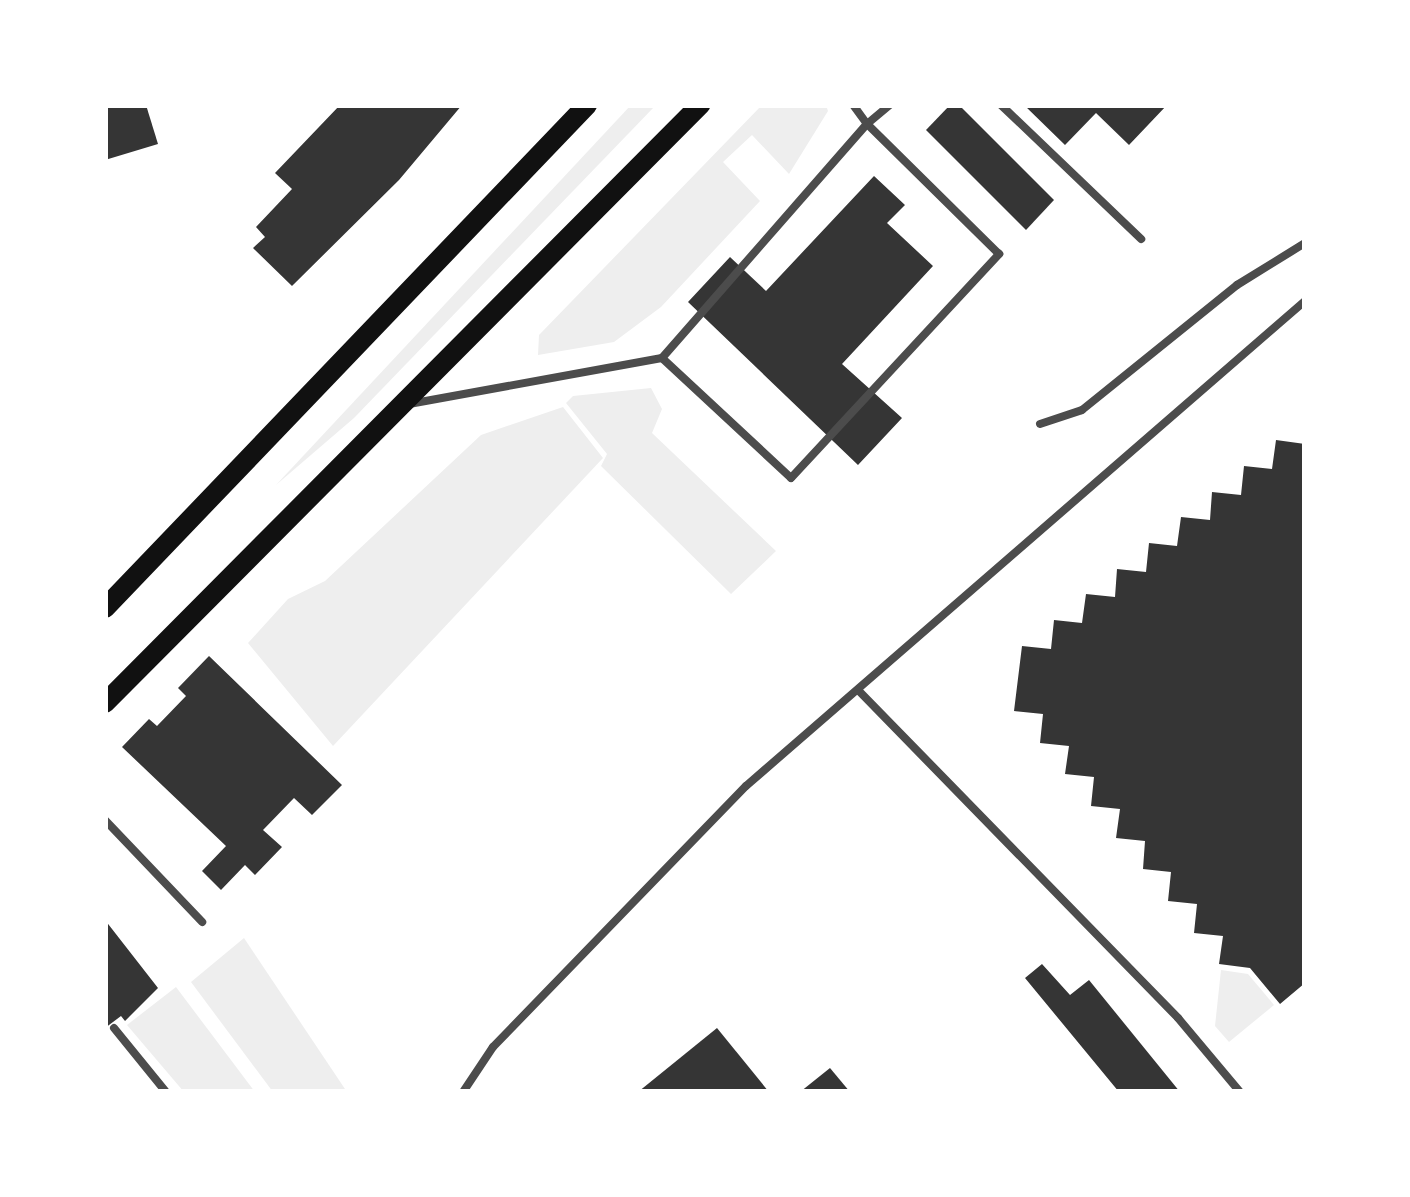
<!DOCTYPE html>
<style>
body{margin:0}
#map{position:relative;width:1410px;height:1197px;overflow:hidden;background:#fff;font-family:"Titillium Web",sans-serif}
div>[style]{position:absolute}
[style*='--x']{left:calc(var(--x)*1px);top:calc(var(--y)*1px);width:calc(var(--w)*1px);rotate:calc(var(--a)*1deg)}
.green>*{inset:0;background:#eee}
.building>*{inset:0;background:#353535}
.service>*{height:8px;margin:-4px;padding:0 4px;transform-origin:4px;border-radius:4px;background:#4c4c4c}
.secondary>*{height:20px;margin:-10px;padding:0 10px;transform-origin:10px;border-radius:10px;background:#111}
span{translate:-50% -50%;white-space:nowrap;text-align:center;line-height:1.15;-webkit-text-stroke:9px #fff;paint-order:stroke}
.frame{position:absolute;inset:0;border:108px solid #fff;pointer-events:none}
</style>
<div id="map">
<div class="green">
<i style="clip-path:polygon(631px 105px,656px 105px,354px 418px,276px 485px)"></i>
<i style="clip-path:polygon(762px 105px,826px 105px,828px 111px,789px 174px,752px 135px,723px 162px,760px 201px,661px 307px,614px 342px,538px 355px,539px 335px)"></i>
<i style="clip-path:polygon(651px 388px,662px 409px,652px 433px,776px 551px,731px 594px,601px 466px,607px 454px,566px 403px,573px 396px)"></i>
<i style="clip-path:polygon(563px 407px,603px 458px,333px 746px,248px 643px,288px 599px,325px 581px,481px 435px)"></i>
<i style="clip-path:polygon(244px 938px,347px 1092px,273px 1092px,191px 982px)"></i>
<i style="clip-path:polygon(1221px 970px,1248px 974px,1274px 1005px,1229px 1042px,1215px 1026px)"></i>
<i style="clip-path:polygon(176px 987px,255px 1092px,184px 1092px,127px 1025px)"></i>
</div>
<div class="building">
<i style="clip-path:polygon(105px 105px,146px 105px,158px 144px,105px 160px)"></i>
<i style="clip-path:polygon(340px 105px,462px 105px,399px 180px,292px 286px,253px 248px,265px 237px,256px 227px,292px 189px,275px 173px)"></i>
<i style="clip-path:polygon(950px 105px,959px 105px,1054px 200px,1026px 230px,926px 130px)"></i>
<i style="clip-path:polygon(1024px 105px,1167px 105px,1129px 145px,1096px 113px,1065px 145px)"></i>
<i style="clip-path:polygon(874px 176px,905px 205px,887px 223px,933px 266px,842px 364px,902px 418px,858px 465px,688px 302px,730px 257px,766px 291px)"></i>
<i style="clip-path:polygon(1276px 440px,1305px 444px,1305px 983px,1280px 1004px,1250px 968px,1219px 964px,1223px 936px,1194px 933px,1197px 904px,1168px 901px,1171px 872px,1143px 869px,1145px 841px,1116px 838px,1120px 809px,1091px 806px,1094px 777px,1065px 774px,1069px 746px,1040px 743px,1043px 714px,1014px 711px,1022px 646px,1051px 649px,1054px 620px,1082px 623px,1086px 594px,1115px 597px,1117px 569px,1146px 572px,1149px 543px,1177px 546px,1181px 517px,1210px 520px,1212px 492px,1241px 495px,1244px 466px,1272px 469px)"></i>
<i style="clip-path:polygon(209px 656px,342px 785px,312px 815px,294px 798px,263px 830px,282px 847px,255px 875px,245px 865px,221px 890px,202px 871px,226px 846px,122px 747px,149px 719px,157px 726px,186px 696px,178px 688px)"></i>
<i style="clip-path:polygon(105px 920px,158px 988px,125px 1021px,121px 1016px,105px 1028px)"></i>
<i style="clip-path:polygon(1042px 964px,1070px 995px,1089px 980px,1180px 1092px,1119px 1092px,1025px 978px)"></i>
<i style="clip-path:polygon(717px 1028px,769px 1092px,638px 1092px)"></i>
<i style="clip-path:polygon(830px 1068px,850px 1092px,800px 1092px)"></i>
</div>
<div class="service">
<i style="--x:1001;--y:105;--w:194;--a:43.7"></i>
<i style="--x:662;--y:358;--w:176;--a:42.9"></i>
<i style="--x:791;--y:478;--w:306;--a:-47.1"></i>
<i style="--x:999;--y:254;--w:185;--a:-135.4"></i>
<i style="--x:867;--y:124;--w:30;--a:-40"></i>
<i style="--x:409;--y:404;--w:257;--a:-10.3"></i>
<i style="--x:662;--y:358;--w:311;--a:-48.8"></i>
<i style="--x:867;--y:124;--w:24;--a:-126"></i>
<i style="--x:1040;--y:424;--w:44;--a:-18.4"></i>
<i style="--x:1082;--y:410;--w:199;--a:-38.9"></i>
<i style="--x:1237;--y:285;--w:80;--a:-31.7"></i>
<i style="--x:859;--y:691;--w:457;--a:45.7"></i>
<i style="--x:1178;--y:1018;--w:97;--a:50"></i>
<i style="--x:105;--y:820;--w:141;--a:46.4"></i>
<i style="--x:114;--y:1028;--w:82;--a:50.9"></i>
<i style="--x:463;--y:1092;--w:54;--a:-56.3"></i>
<i style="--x:493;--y:1047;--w:363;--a:-45.9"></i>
<i style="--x:746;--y:786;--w:740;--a:-40.95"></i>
</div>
<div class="secondary">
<i style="--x:105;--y:608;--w:697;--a:-46.22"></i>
<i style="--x:105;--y:703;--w:844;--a:-45.14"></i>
</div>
<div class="frame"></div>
</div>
